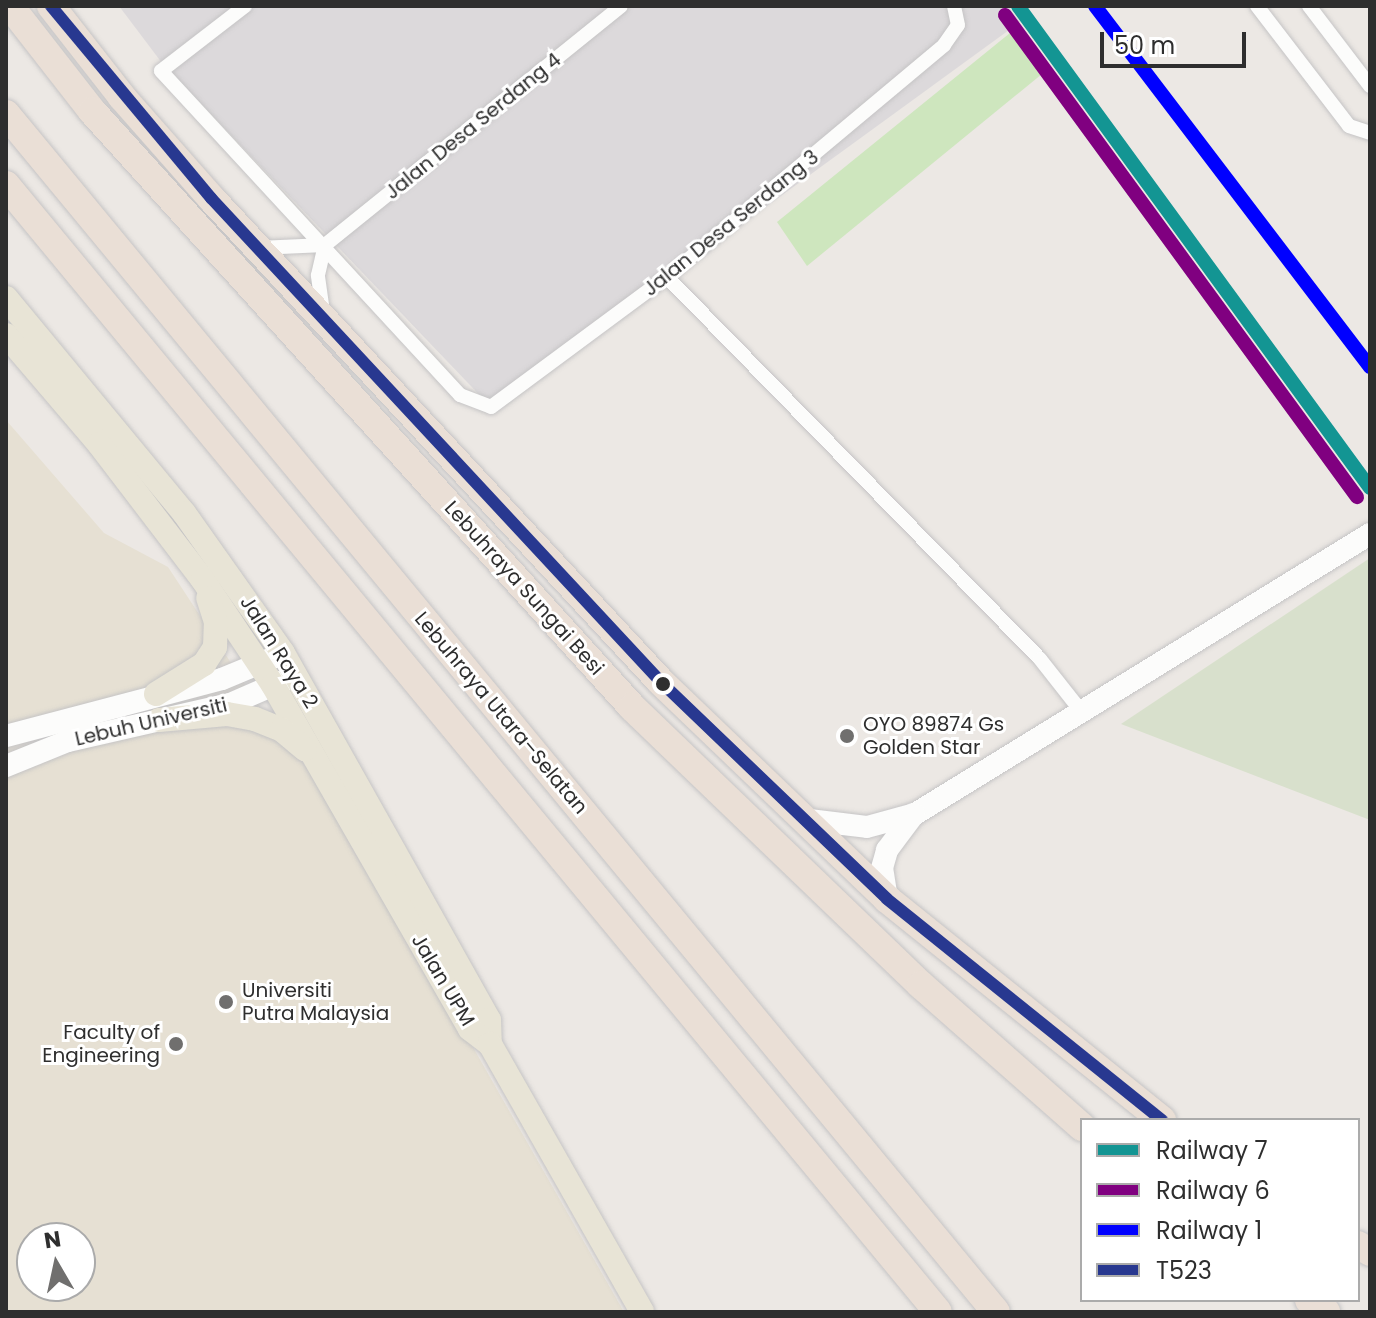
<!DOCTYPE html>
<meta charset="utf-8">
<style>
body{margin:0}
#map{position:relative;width:1376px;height:1318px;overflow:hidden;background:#ece8e4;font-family:Poppins,sans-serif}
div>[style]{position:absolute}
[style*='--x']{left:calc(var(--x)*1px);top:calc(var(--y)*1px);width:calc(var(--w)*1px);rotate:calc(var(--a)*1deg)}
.industrial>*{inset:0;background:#dcd9db}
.education>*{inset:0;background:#e6e0d3}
.green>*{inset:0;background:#cee6be}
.cemetery>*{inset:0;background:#d8e0cc}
.roads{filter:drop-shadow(0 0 2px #c5c4c5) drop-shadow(0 0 2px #c5c4c5)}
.street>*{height:14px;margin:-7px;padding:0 7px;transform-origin:7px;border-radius:7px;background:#fcfcfb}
.secondary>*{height:22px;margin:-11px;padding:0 11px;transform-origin:11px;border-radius:11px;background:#fcfcfb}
.primary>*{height:24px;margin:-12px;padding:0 12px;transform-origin:12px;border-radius:12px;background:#e8e4d6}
.highway>*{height:28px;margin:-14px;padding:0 14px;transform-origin:14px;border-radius:14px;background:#eadfd6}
.bus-1>*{height:12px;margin:-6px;padding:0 6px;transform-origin:6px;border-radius:6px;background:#283890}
.rail-1>*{height:14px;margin:-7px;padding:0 7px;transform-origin:7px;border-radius:7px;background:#139593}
.rail-2>*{height:14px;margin:-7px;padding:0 7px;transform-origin:7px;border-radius:7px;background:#800080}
.rail-3>*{height:14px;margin:-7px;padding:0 7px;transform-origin:7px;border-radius:7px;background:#00f}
.dots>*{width:22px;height:22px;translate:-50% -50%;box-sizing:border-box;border:4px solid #fff;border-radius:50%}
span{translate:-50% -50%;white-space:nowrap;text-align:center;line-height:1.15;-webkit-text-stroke:6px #fff;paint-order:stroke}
.street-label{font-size:20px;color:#2e2e2e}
.poi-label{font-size:20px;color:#2e2e2e}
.left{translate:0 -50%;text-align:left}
.right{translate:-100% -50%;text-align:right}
.frame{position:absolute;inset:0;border:8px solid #2e2e2e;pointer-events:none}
.legend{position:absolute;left:1080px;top:1118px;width:280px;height:184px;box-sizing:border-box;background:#fff;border:2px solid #ababab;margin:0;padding:10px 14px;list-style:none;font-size:24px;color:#2e2e2e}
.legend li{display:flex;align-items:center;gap:16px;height:40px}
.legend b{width:40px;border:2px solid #ababab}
.north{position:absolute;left:16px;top:1222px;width:80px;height:80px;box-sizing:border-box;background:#fff;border:2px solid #ababab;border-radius:50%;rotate:351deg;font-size:22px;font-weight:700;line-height:32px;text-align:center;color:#2e2e2e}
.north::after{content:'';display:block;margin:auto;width:28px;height:36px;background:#706f6e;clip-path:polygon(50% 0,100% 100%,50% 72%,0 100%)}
.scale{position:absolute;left:1100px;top:32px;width:146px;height:36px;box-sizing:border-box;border:4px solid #2e2e2e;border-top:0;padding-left:10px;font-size:24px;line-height:28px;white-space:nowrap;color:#2e2e2e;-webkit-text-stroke:6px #fff;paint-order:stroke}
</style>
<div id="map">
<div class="industrial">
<i style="clip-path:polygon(119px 6px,1008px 6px,1020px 22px,491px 407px,162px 63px)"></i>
</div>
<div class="education">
<i style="clip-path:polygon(evenodd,6px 420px,104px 533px,168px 567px,283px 742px,312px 765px,624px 1312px,6px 1312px,6px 420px,32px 1238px,80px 1238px,80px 1286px,32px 1286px,32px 1238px)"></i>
</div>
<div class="green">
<i style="clip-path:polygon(1010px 33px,1042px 74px,807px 266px,777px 222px)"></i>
</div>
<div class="cemetery">
<i style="clip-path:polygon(1370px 558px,1370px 820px,1121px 724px)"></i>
</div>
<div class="roads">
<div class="street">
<i style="--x:245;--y:6;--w:106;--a:142.3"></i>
<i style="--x:161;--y:71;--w:441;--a:47.3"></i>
<i style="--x:460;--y:395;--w:33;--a:21"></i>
<i style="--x:491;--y:407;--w:219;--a:-36.5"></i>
<i style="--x:667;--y:277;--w:361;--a:-39.9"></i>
<i style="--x:944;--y:45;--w:24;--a:-55"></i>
<i style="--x:958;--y:25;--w:19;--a:-102"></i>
<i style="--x:1257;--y:6;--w:151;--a:52.5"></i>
<i style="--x:1349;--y:126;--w:22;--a:18"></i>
<i style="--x:1309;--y:6;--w:101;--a:52.7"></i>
<i style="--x:325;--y:245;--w:380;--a:-38.9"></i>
<i style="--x:258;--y:248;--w:67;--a:-2.6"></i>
<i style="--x:667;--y:277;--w:534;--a:45.68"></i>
<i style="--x:1040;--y:659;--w:66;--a:51.7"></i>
<i style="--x:323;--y:312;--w:37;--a:-98"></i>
<i style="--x:318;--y:275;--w:31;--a:-77"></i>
</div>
<div class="secondary">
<i style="--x:6;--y:736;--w:223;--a:-14.8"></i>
<i style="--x:222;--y:679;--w:57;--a:-22.5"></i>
<i style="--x:6;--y:766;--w:67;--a:-22"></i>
<i style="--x:68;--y:741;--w:166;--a:-12.9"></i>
<i style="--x:230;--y:704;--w:65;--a:-23.4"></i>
<i style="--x:801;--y:819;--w:66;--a:6.9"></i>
<i style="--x:867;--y:827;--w:50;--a:-15.2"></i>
<i style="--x:915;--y:814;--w:534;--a:-31.61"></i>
<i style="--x:887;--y:899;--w:31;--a:-99"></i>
<i style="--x:882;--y:868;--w:19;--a:-74"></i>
<i style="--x:887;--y:850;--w:45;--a:-53.1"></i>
</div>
<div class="primary">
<i style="--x:6;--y:298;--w:279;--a:50.4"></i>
<i style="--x:184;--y:513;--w:171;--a:54.7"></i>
<i style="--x:283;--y:653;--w:421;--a:60.7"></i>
<i style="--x:489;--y:1020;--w:24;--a:88"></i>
<i style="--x:6;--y:335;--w:143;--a:49.5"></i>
<i style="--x:99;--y:444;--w:171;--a:52.6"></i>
<i style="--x:203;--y:580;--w:126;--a:56.3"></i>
<i style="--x:273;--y:685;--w:396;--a:60.2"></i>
<i style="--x:470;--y:1029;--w:25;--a:37"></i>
<i style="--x:490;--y:1044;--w:308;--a:60.4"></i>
<i style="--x:156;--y:694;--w:57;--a:-32"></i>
<i style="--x:204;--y:664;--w:20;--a:-57"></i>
<i style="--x:215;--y:647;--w:25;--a:-88"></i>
<i style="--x:216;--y:622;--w:25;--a:-108"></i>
<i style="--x:159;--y:720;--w:68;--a:-5"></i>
<i style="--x:227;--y:714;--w:28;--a:10"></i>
<i style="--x:255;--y:719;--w:29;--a:22"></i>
<i style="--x:282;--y:730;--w:30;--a:40"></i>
</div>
<div class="highway">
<i style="--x:10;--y:6;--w:133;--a:52"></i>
<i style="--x:92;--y:111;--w:804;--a:47.82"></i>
<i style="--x:632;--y:707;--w:401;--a:43.9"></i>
<i style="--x:921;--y:985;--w:215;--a:41.4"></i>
<i style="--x:51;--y:6;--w:115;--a:52"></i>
<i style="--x:122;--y:97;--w:135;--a:48.6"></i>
<i style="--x:211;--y:198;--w:661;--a:47.08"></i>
<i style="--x:661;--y:682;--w:313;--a:43.8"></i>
<i style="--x:887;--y:899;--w:353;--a:38.8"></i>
<i style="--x:6;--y:114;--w:1554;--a:50.43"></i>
<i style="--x:6;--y:185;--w:1462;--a:50.41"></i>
<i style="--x:1358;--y:1245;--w:14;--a:30"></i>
<i style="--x:1309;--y:1300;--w:21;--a:35"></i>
</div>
</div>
<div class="bus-1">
<i style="--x:51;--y:6;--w:250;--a:50.2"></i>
<i style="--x:211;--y:198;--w:661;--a:47.08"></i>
<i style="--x:661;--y:682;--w:313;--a:43.8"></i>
<i style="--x:887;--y:899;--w:353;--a:38.8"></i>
</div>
<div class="rail-1">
<i style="--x:1018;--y:6;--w:597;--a:53.86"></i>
</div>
<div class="rail-2">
<i style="--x:1005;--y:15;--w:597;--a:53.86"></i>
</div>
<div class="rail-3">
<i style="--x:1095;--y:6;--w:454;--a:52.7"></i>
</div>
<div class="dots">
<i style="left:663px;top:684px;background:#2e2e2e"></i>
<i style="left:847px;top:736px;background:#706f6e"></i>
<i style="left:226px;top:1002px;background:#706f6e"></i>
<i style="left:176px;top:1044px;background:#706f6e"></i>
</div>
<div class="street-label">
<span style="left:473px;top:126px;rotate:-39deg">Jalan Desa Serdang 4</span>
<span style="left:731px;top:223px;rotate:-39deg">Jalan Desa Serdang 3</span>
<span style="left:524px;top:588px;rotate:48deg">Lebuhraya Sungai Besi</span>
<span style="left:279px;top:652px;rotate:58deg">Jalan Raya 2</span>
<span style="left:501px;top:713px;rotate:50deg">Lebuhraya Utara–Selatan</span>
<span style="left:151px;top:722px;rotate:-13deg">Lebuh Universiti</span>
<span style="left:443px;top:980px;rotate:59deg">Jalan UPM</span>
</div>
<div class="poi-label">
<span class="left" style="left:863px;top:736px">OYO 89874 Gs<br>Golden Star</span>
<span class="left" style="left:242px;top:1002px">Universiti<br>Putra Malaysia</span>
<span class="right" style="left:160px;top:1044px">Faculty of<br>Engineering</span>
</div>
<div class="frame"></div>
<ul class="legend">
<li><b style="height:10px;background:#139593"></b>Railway 7</li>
<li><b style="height:10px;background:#800080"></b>Railway 6</li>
<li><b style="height:10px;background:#00f"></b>Railway 1</li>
<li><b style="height:10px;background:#283890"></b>T523</li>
</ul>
<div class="north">N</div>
<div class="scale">50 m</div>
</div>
